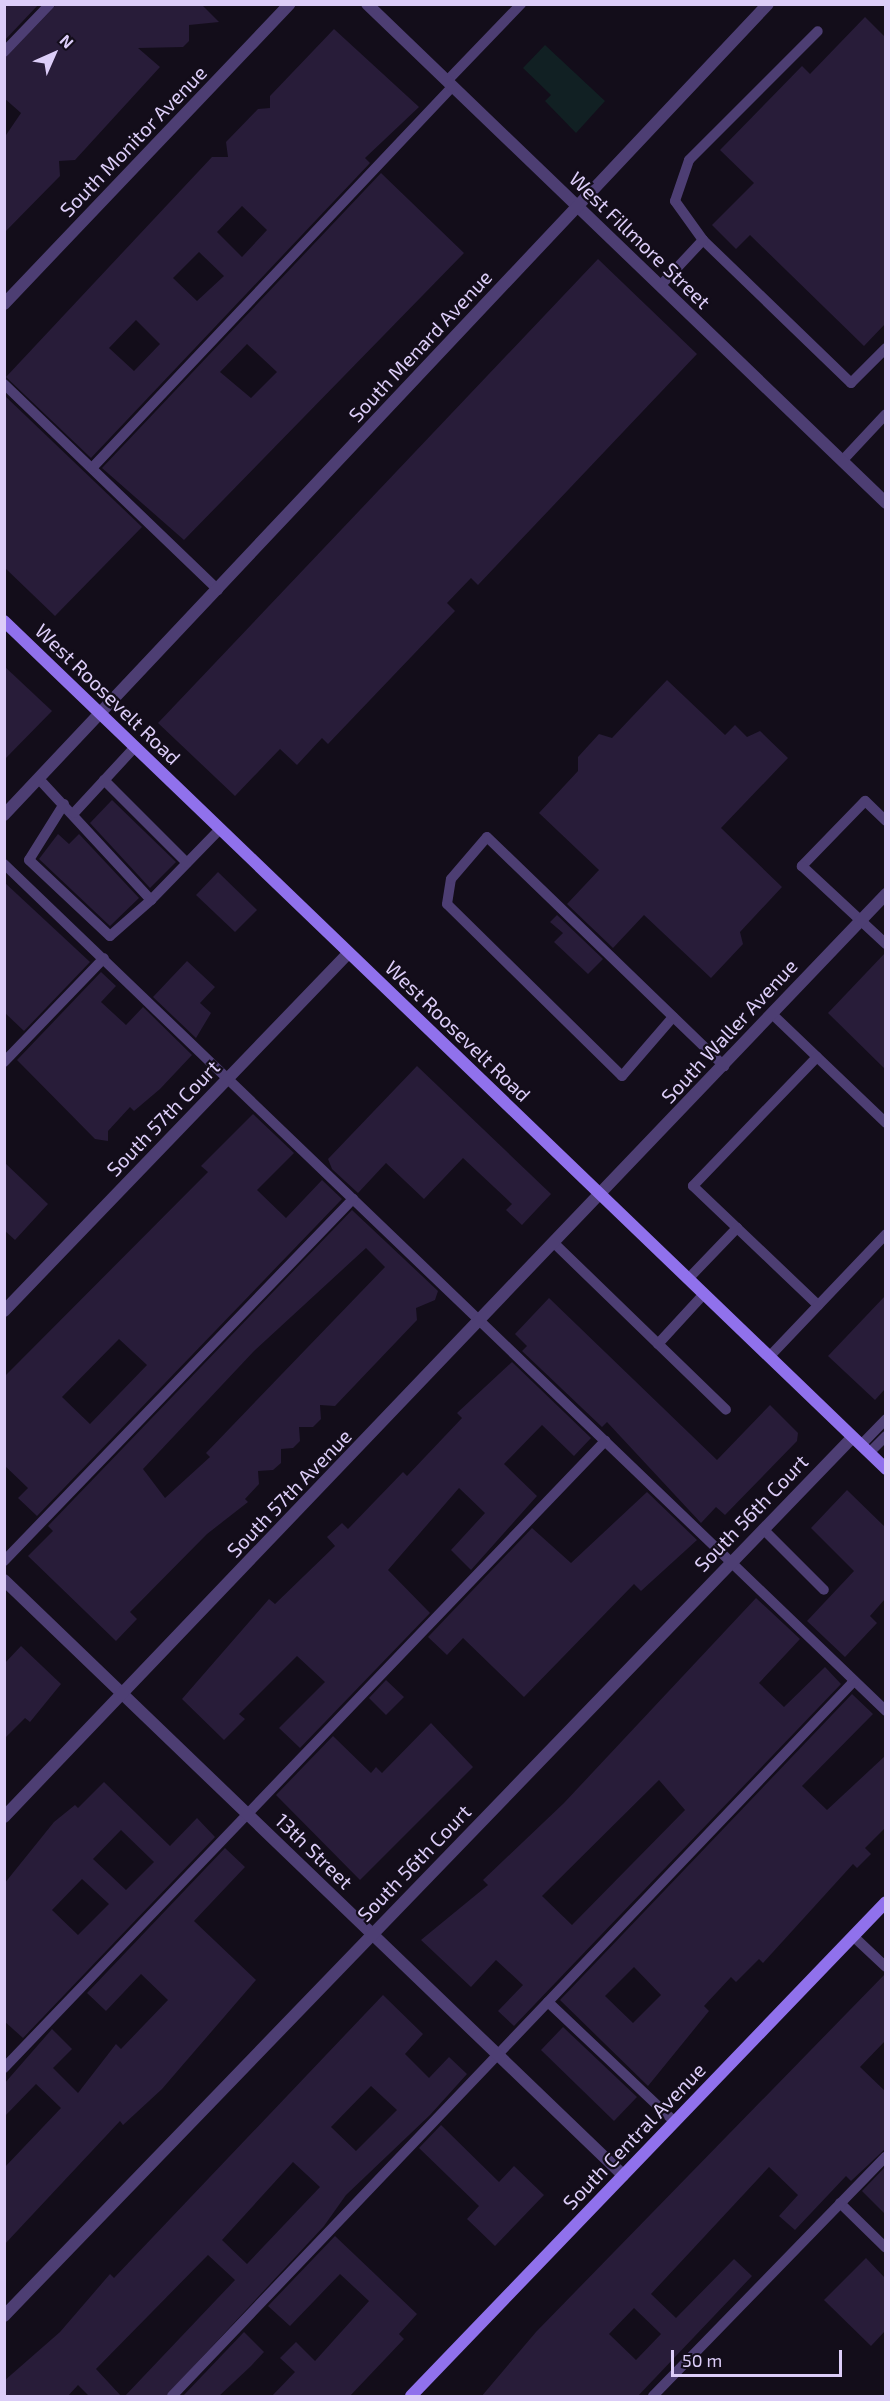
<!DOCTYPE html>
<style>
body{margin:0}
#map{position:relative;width:890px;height:2401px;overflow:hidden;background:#130d1a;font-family:"Exo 2",sans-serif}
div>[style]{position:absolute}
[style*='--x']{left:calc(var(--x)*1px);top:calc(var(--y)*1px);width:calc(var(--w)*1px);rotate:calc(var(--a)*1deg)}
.green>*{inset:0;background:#112023}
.building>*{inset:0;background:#281c39}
.service>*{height:10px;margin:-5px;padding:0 5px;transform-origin:5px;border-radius:5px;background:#4d3e73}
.minor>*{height:12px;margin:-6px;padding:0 6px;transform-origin:6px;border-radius:6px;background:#4d3e73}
.secondary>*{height:12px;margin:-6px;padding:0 6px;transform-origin:6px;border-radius:6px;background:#9071ec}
span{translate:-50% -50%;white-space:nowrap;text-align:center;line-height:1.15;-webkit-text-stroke:4.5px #130d1a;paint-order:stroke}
.street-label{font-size:20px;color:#dccdf8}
.frame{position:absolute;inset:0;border:6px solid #dccdf8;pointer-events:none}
.north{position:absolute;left:24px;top:24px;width:60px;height:60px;-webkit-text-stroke:4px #130d1a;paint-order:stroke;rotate:45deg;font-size:16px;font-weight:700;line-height:24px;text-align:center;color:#dccdf8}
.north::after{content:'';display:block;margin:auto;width:21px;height:27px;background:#dccdf8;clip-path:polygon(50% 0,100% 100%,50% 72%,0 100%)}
.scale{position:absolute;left:671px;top:2350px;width:171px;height:27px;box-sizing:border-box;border:3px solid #dccdf8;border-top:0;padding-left:8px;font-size:18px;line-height:21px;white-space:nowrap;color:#dccdf8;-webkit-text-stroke:4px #130d1a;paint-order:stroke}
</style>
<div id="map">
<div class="green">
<i style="clip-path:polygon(545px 45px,605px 101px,576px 133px,545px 101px,551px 95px,523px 68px)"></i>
</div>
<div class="building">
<i style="clip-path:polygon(4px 4px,39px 4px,4px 41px)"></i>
<i style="clip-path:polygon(57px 4px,201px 4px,219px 22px,189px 25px,189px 41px,183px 47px,138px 48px,160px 67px,75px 160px,59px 161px,60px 176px,4px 233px,4px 138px,21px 113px,4px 98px,4px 59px)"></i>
<i style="clip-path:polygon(865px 17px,885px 37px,885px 324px,864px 346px,750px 235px,736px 249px,712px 225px,754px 183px,720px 150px,802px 66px,810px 74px)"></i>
<i style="clip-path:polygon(evenodd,334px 29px,419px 107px,365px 158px,370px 163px,91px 458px,6px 377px,212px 157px,228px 157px,226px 142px,258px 109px,270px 108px,270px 96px,334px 29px,242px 206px,267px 230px,242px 257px,217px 232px,242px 206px,334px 29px,199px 252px,224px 276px,197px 301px,173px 278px,199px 252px,334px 29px,136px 320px,160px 344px,134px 371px,109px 348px,136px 320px)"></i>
<i style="clip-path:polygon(evenodd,381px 173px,464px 253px,184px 540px,102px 468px,381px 173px,247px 344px,277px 372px,251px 398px,220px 372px,247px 344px)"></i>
<i style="clip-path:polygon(598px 259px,697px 354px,478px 585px,471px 578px,447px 603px,455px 611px,328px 744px,322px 738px,297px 765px,280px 749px,235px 796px,158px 723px)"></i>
<i style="clip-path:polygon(4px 395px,142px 527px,55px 616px,4px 567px)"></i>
<i style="clip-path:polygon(4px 666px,52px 711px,4px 760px)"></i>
<i style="clip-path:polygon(667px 680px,725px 735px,735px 725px,747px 737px,760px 731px,788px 758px,721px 828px,782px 887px,740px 932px,743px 944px,711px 978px,644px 915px,613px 948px,567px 904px,599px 870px,539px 813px,578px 771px,578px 757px,599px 734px,612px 738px)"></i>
<i style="clip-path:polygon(112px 800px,176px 862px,150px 888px,90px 823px)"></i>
<i style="clip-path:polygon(58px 834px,69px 844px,79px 834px,139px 898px,110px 926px,39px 859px)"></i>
<i style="clip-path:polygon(218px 872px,257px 910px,235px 932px,196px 895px)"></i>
<i style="clip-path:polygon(4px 882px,90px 962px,24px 1031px,4px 1012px)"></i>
<i style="clip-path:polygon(557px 915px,603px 959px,588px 974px,554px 942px,563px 933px,550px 922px)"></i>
<i style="clip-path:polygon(885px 953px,885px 1069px,828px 1013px)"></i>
<i style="clip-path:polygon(187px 961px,215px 987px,200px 1003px,211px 1013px,196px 1038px,153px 997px)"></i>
<i style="clip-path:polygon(101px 972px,116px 986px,101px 1002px,126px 1025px,143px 1007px,192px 1055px,160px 1089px,134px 1111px,130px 1107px,108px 1131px,108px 1141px,95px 1139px,17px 1060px)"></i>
<i style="clip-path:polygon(417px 1066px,551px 1194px,522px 1225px,506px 1210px,512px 1204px,463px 1158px,424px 1199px,386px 1163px,358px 1193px,332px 1169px,328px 1159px)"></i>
<i style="clip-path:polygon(evenodd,253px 1114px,294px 1153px,257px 1190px,286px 1218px,322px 1180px,342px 1199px,37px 1516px,18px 1498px,28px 1488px,4px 1465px,4px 1377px,208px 1172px,201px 1166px,253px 1114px,119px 1339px,147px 1365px,90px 1424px,62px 1397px,119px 1339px)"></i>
<i style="clip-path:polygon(4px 1162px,48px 1204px,15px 1240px,4px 1230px)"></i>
<i style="clip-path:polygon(evenodd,352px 1210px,438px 1291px,435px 1300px,416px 1308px,417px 1320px,335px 1406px,320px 1405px,321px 1419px,313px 1427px,299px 1427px,300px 1441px,293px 1448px,281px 1449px,281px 1463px,273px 1470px,258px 1471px,259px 1484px,245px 1499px,248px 1502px,207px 1534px,130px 1612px,137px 1619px,116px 1641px,28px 1556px,53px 1531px,48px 1526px,352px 1210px,366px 1248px,385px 1267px,206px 1453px,210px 1457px,165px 1498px,143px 1469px,254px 1351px,366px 1248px)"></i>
<i style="clip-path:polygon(885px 1296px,885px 1389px,875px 1400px,828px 1356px)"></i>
<i style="clip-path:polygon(549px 1298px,717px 1460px,770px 1405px,798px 1433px,797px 1441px,725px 1515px,716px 1507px,701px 1523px,607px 1422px,602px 1427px,522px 1351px,527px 1346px,515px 1334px)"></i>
<i style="clip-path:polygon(512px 1362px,591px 1438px,574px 1456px,542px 1425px,504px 1464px,537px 1496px,471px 1570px,451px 1550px,485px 1513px,459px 1488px,388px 1570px,430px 1613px,300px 1748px,279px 1728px,325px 1682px,297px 1656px,239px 1714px,245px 1719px,224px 1740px,182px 1699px,269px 1599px,275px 1604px,335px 1546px,327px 1537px,342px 1523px,348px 1529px,403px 1472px,407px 1476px,462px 1418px,457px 1413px)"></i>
<i style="clip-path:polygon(847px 1490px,885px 1527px,885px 1599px,870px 1616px,877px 1623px,845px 1657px,807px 1621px,854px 1571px,811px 1528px)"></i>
<i style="clip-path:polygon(647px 1492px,697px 1540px,641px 1591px,634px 1584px,524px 1697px,463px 1638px,447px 1655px,428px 1637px,532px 1528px,571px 1563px)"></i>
<i style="clip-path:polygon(evenodd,756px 1598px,800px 1639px,759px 1683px,784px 1707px,825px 1667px,841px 1684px,514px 2026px,498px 2011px,523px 1985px,496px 1960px,471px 1987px,421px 1940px,488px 1885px,483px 1880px,564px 1803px,756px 1598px,659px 1780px,685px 1810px,572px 1925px,542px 1896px,659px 1780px)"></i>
<i style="clip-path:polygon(21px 1646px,61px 1684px,30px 1722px,25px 1718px,4px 1739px,4px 1664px)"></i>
<i style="clip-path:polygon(386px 1680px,404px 1697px,386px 1715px,369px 1698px)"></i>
<i style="clip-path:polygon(evenodd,852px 1694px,873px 1714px,802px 1786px,827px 1810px,885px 1756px,885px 1828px,865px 1848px,871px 1854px,857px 1868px,853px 1864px,763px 1963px,759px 1959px,736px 1982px,731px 1977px,704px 2006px,709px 2011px,648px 2086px,560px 2000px,852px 1694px,634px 1967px,661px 1995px,633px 2023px,605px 1996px,634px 1967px)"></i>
<i style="clip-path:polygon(431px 1723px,473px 1767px,360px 1880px,276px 1795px,333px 1736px,371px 1773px,376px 1767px,382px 1773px)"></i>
<i style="clip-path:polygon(evenodd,104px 1782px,170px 1846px,197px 1818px,215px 1837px,23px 2038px,4px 2021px,4px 1884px,54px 1822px,75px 1805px,78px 1808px,104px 1782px,121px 1830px,154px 1862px,126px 1890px,93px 1859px,121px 1830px,104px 1782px,82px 1879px,109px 1904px,78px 1935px,52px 1910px,82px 1879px)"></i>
<i style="clip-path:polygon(225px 1848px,245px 1867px,194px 1921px,256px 1980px,162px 2089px,123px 2125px,120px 2121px,4px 2245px,4px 2168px,61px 2108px,36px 2084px,4px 2117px,4px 2084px,52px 2029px,72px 2049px,53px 2068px,78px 2093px,116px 2044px,121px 2049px,168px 2000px,141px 1974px,106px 2011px,87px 1993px)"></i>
<i style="clip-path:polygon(evenodd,885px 1974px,885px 2041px,860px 2067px,885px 2091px,885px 2149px,851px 2181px,846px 2176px,795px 2230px,779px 2216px,798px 2195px,769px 2167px,651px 2294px,676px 2318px,734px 2259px,752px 2276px,637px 2397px,481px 2397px,536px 2332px,885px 1974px,634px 2308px,661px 2334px,636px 2360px,609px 2334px,634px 2308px)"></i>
<i style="clip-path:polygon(evenodd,383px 1995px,423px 2034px,405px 2054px,429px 2078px,449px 2057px,467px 2074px,430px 2115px,346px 2195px,324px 2226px,165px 2397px,124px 2397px,235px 2280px,208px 2255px,96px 2369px,122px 2397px,90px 2397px,78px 2385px,67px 2397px,4px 2397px,4px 2381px,60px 2332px,110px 2274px,114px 2278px,383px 1995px,371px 2086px,397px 2110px,356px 2151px,331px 2127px,371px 2086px,383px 1995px,293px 2162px,320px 2187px,247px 2264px,222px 2240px,293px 2162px)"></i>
<i style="clip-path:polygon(563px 2027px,637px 2097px,614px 2121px,541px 2050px)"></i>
<i style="clip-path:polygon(441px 2125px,499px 2182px,514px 2166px,544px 2195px,495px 2246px,467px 2219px,479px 2206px,419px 2148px)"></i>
<i style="clip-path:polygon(885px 2167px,885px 2214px,862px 2191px)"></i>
<i style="clip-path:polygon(335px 2236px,417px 2314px,399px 2334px,404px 2339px,349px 2397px,271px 2397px,295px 2372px,280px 2358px,296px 2342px,315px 2361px,369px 2301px,340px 2274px,290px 2326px,268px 2306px)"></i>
<i style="clip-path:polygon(866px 2258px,885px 2278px,885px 2331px,871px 2346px,824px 2300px)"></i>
<i style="clip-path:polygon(244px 2332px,264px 2352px,251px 2366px,218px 2397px,182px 2397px)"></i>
</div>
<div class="service">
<i style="--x:4;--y:52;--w:66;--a:-46.2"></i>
<i style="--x:447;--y:81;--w:107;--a:-46.1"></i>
<i style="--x:703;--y:240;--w:206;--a:44"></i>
<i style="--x:851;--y:383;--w:49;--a:-45"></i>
<i style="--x:660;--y:286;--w:63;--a:-46.9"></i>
<i style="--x:703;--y:240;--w:48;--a:-125.7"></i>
<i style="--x:675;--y:201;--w:43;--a:-71.1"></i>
<i style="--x:689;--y:160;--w:182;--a:-45"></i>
<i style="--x:4;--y:384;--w:297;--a:43.9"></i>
<i style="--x:842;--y:461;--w:64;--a:-46.9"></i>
<i style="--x:92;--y:468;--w:524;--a:-46.62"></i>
<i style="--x:39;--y:779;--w:165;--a:47.2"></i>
<i style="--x:151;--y:900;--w:99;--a:-45.8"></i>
<i style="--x:104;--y:780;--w:117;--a:45"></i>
<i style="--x:64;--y:804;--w:66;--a:122"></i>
<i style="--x:29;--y:860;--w:111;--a:43.2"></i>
<i style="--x:110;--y:936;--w:55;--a:-41.3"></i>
<i style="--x:74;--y:813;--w:90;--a:-47.3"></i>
<i style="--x:886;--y:821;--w:29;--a:-136"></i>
<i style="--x:865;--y:801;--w:91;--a:134.1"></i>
<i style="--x:802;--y:866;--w:115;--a:42.9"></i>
<i style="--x:4;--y:864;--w:1223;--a:43.84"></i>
<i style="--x:772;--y:1014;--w:158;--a:43.7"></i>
<i style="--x:673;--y:1017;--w:78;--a:130.8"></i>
<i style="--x:622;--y:1076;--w:245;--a:-135.5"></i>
<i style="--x:447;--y:904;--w:25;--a:-81"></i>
<i style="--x:451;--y:879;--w:55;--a:-49.4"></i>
<i style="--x:487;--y:837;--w:330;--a:44"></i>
<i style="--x:817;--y:1057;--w:179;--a:133.9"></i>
<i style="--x:693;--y:1186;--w:173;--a:43.6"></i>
<i style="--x:4;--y:1062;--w:144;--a:-46.1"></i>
<i style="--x:555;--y:1244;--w:238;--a:44.1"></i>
<i style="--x:688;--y:1279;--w:71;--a:-46.1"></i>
<i style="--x:658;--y:1344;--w:68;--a:-47.4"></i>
<i style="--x:769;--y:1357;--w:170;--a:-46.4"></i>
<i style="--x:861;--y:1445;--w:36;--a:-46"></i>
<i style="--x:869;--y:1453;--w:24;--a:-45"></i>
<i style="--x:763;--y:1529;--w:86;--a:45"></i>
<i style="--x:4;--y:1561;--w:503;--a:-46.05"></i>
<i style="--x:853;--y:1936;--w:45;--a:43.2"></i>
<i style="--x:548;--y:2002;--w:173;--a:43.4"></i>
<i style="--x:4;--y:2068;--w:869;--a:-46.21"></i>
<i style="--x:840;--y:2203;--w:64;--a:44.4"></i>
<i style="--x:172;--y:2396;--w:988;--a:-46.35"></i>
<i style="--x:653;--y:2396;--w:334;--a:-45.8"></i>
</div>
<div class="minor">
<i style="--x:367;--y:4;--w:720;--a:43.87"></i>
<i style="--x:4;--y:304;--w:414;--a:-46.4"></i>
<i style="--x:4;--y:815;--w:1114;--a:-46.71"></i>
<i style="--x:4;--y:1311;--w:497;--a:-46.1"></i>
<i style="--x:4;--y:1580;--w:859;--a:43.87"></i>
<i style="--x:4;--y:1817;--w:1277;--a:-46.3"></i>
<i style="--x:4;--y:2316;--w:1221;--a:-46"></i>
</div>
<div class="secondary">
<i style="--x:4;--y:621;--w:1224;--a:43.87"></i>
<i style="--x:411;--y:2396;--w:685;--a:-46.12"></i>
</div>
<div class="street-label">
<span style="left:133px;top:141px;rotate:-46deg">South Monitor Avenue</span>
<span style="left:640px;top:240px;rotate:44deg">West Fillmore Street</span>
<span style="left:420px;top:346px;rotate:-47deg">South Menard Avenue</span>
<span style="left:108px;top:694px;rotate:44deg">West Roosevelt Road</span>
<span style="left:458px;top:1031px;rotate:44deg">West Roosevelt Road</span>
<span style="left:729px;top:1031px;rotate:-47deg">South Waller Avenue</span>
<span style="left:163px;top:1118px;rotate:-46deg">South 57th Court</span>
<span style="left:289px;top:1493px;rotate:-46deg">South 57th Avenue</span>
<span style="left:751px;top:1513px;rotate:-46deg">South 56th Court</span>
<span style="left:314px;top:1851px;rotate:44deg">13th Street</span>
<span style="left:414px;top:1863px;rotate:-46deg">South 56th Court</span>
<span style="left:634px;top:2136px;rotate:-46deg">South Central Avenue</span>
</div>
<div class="frame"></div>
<div class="north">N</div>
<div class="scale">50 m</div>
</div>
